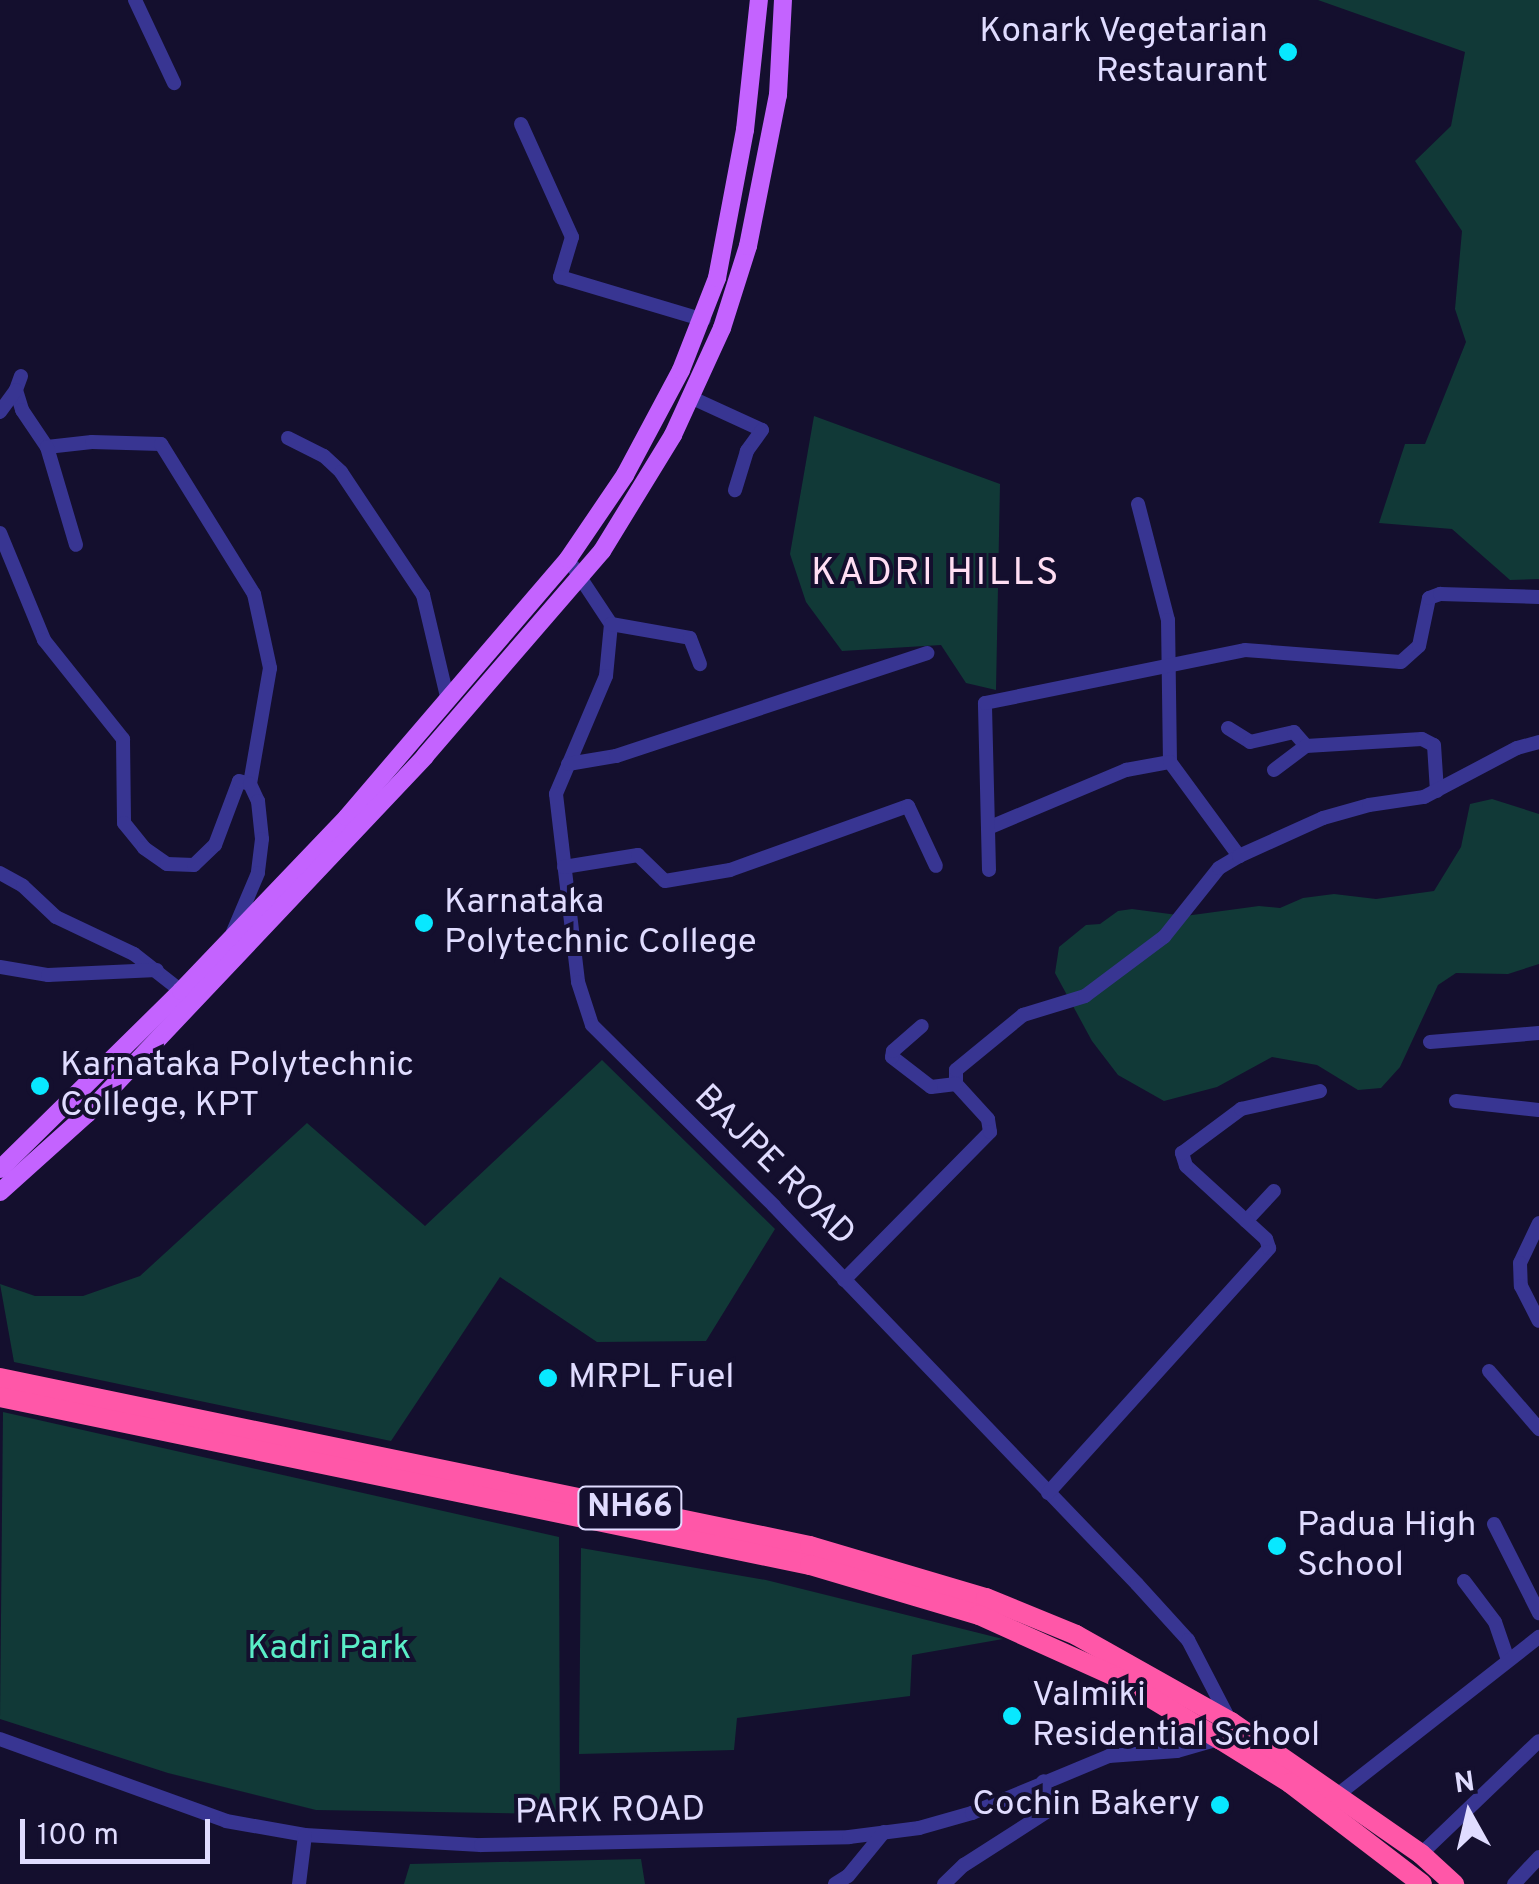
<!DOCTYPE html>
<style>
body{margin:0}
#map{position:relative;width:1539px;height:1884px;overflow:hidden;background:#140f2e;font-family:Overpass,sans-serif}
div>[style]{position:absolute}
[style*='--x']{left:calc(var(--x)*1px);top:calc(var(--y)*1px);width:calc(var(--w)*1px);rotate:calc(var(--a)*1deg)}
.green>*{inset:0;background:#113937}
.minor>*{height:14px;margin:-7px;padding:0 7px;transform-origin:7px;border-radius:7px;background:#383592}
.major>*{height:18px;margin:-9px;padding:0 9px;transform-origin:9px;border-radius:9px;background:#c463ff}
.highway>*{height:20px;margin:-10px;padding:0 10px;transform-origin:10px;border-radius:10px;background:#ff57a8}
.dots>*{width:28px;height:28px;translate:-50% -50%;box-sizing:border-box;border:5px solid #140f2e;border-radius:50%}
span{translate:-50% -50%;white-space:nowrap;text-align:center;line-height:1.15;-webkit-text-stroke:8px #140f2e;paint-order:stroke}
.shield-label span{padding:2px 8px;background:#140f2e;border:2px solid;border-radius:8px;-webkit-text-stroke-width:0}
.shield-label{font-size:32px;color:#e0dcff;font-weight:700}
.poi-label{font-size:35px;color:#e0dcff}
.right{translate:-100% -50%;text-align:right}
.left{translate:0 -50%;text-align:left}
.street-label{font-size:35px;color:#e0dcff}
.park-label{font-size:35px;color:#5aedc7}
.neighbourhood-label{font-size:38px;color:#ffdef3;letter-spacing:2.5px}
.north{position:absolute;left:1419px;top:1764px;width:100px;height:100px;-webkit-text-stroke:8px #140f2e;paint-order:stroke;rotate:352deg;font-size:28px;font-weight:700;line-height:40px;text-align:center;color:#e0dcff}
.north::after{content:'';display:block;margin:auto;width:35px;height:45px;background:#e0dcff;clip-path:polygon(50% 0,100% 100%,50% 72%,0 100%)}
.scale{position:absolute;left:20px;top:1819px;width:190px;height:45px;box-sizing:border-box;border:5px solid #e0dcff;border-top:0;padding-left:12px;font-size:30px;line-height:35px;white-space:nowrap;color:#e0dcff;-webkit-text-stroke:8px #140f2e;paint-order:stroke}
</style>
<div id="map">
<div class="green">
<i style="clip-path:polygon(1318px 0,1539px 0,1539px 579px,1510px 580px,1452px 529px,1379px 523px,1405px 444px,1425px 444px,1466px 342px,1455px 309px,1462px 231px,1415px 161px,1451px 126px,1465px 52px)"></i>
<i style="clip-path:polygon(814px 416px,1000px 484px,996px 690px,966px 683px,941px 645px,842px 651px,806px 602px,790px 554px)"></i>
<i style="clip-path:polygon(1492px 799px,1539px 814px,1539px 964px,1508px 974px,1456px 973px,1438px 985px,1400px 1067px,1381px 1088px,1358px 1090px,1317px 1065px,1272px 1057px,1217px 1087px,1164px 1101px,1118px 1075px,1092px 1041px,1055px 973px,1059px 947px,1086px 925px,1100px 924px,1118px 911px,1132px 909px,1185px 916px,1259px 906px,1280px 908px,1303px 898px,1334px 894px,1376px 899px,1434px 891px,1461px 847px,1470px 804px)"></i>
<i style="clip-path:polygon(602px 1060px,775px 1229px,706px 1341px,597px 1342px,500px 1277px,391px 1441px,14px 1362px,0 1284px,35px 1296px,83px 1296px,140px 1276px,307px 1123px,425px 1226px)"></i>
<i style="clip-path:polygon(3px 1412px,559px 1537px,560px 1814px,316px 1810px,168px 1773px,0 1719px)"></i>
<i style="clip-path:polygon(581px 1548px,766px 1580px,1003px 1639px,912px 1655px,910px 1696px,737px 1718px,734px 1750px,579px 1754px)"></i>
<i style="clip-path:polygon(641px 1859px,645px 1884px,404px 1884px,410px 1864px)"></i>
</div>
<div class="minor">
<i style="--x:135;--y:0;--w:92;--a:64.8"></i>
<i style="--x:521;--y:124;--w:124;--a:65.7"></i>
<i style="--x:572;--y:237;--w:42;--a:106.7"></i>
<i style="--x:560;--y:277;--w:150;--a:16.6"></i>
<i style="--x:21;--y:376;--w:15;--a:110"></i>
<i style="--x:16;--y:390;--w:21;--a:73"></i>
<i style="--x:22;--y:410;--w:45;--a:56"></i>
<i style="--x:47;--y:447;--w:45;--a:-6.3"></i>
<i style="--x:92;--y:442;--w:69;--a:1.7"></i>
<i style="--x:161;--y:444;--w:176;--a:58.2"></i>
<i style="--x:254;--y:594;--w:76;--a:77.8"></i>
<i style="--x:270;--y:668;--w:118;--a:99.8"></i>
<i style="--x:690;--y:397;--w:79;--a:24.6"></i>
<i style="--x:762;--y:430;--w:26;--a:126"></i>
<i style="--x:747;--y:451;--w:41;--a:107.1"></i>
<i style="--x:0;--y:412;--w:27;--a:-54"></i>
<i style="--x:288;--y:438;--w:40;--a:26.6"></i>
<i style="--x:324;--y:456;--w:23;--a:43"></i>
<i style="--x:341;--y:472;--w:148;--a:56.3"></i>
<i style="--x:423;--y:595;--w:109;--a:76.7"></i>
<i style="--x:47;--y:447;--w:102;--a:73.5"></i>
<i style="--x:1138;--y:504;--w:120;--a:75.5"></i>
<i style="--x:1168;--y:620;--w:142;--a:89.2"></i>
<i style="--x:0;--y:533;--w:116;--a:67.6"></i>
<i style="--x:44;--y:640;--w:127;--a:51.4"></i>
<i style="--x:123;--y:739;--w:84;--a:89.3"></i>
<i style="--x:124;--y:823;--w:32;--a:51"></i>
<i style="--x:144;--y:848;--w:28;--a:35"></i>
<i style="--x:167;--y:864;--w:27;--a:2"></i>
<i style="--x:194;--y:865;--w:29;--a:-44"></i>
<i style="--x:215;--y:845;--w:68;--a:-69.4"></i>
<i style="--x:239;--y:781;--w:11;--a:15"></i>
<i style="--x:250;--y:784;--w:19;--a:65"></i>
<i style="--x:258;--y:801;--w:38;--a:84"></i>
<i style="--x:262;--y:839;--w:34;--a:97"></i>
<i style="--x:258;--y:873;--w:64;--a:113"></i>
<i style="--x:568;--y:559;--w:78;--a:56.5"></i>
<i style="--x:611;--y:624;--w:52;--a:95.5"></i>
<i style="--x:606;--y:676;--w:128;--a:113"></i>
<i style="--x:556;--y:794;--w:189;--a:83.3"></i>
<i style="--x:578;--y:982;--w:45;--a:72"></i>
<i style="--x:592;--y:1025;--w:257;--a:44.8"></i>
<i style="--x:774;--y:1206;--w:524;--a:46.16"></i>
<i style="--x:1137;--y:1584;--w:76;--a:47.7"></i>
<i style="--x:1188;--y:1640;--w:89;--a:62.6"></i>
<i style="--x:611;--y:624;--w:80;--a:10"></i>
<i style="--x:690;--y:638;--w:28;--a:69"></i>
<i style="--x:1228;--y:728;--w:26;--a:32"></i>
<i style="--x:1250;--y:742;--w:45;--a:-12.8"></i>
<i style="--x:1294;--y:732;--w:18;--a:49"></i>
<i style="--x:568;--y:764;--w:49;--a:-9.5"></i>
<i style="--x:616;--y:756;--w:328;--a:-18.3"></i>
<i style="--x:1274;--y:770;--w:40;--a:-37"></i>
<i style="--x:1306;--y:746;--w:116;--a:-3.5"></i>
<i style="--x:1422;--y:739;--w:13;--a:27"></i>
<i style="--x:1434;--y:745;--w:46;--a:86.3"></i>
<i style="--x:988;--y:828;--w:150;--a:-22.8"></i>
<i style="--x:1126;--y:770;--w:45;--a:-10.3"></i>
<i style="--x:1170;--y:762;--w:117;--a:53.7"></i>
<i style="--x:564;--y:867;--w:75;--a:-9.2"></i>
<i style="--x:638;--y:855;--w:37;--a:44"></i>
<i style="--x:665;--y:881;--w:66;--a:-9.6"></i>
<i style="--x:730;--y:870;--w:189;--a:-19.8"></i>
<i style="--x:908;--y:806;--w:66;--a:65"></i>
<i style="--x:989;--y:870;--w:167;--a:-91.4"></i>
<i style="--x:985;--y:703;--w:265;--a:-11.5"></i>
<i style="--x:1245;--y:650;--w:156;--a:4.4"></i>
<i style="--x:1401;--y:662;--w:24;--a:-42"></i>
<i style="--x:1419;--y:646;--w:49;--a:-78.2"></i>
<i style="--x:1429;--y:598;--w:12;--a:-20"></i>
<i style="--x:1440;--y:594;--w:99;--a:1.7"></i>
<i style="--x:0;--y:873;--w:26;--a:29"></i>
<i style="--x:23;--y:886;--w:45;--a:43.2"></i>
<i style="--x:56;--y:917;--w:86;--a:25.4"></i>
<i style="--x:134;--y:954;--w:60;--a:38.2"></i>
<i style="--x:0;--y:967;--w:49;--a:9.5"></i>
<i style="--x:48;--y:975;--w:109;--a:-2.6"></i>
<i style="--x:1430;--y:1042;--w:109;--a:-4.7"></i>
<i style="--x:956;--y:1084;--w:14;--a:-90"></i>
<i style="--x:956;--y:1070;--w:87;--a:-39.4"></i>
<i style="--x:1023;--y:1015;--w:65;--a:-17"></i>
<i style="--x:1085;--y:996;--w:99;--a:-36.8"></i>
<i style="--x:1164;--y:937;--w:88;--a:-51.4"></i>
<i style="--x:1219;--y:868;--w:23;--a:-31"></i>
<i style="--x:1239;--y:856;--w:92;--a:-24.3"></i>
<i style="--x:1323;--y:818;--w:48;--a:-15.8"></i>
<i style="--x:1369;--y:805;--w:56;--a:-8.3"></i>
<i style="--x:1424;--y:797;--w:105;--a:-27.8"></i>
<i style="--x:1517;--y:748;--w:23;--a:-15"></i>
<i style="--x:1456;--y:1101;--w:83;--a:6.2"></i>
<i style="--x:1246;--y:1221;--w:41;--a:-47"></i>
<i style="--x:1539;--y:1223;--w:44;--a:115.4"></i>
<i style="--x:1520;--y:1263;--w:23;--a:88"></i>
<i style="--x:1521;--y:1286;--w:39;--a:63"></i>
<i style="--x:844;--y:1280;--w:208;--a:-45.4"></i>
<i style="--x:990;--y:1132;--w:13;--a:-99"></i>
<i style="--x:988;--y:1119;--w:47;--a:-132.4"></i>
<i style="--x:956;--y:1084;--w:25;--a:173"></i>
<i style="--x:931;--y:1087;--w:49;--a:-142.4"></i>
<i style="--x:892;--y:1057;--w:6;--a:-81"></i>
<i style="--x:893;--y:1051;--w:38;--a:-41"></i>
<i style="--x:1489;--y:1371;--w:77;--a:49.2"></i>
<i style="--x:1048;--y:1493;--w:330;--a:-47.9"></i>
<i style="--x:1269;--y:1248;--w:9;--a:-108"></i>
<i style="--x:1266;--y:1239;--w:108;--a:-137.6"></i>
<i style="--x:1186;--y:1166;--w:14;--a:-107"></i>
<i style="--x:1182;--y:1153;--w:74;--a:-36.7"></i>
<i style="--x:1241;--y:1109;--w:81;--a:-12.8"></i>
<i style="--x:1494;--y:1524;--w:100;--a:63.2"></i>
<i style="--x:1464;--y:1581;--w:51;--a:52.9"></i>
<i style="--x:1495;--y:1622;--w:40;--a:71.1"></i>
<i style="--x:0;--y:1739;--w:240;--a:19.9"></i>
<i style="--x:226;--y:1821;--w:80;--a:10"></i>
<i style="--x:305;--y:1835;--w:176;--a:3.3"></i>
<i style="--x:481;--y:1845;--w:368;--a:-1.2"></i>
<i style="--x:849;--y:1837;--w:71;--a:-7.3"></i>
<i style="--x:919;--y:1828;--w:55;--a:-15.8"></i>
<i style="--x:972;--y:1813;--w:148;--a:-22.6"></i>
<i style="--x:1109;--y:1756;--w:68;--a:-4.2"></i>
<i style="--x:1177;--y:1751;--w:47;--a:-16.1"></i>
<i style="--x:1336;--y:1796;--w:258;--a:-38.1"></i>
<i style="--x:1421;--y:1854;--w:163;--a:-43.8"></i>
<i style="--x:299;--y:1884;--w:49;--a:-83"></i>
<i style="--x:835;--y:1884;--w:15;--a:-32"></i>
<i style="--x:848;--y:1876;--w:57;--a:-50.7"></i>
<i style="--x:944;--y:1884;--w:28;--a:-44"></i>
<i style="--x:964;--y:1865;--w:100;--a:-32.7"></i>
<i style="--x:1048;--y:1811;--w:30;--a:-99"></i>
<i style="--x:1514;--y:1884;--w:37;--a:-47"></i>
</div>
<div class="major">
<i style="--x:0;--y:1169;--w:254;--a:-44.5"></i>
<i style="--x:181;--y:991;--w:240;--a:-46.3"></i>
<i style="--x:347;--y:817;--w:340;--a:-49.4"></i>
<i style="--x:568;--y:559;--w:102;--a:-55.8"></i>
<i style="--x:625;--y:475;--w:119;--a:-61.9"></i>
<i style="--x:681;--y:370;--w:99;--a:-68.6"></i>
<i style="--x:717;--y:278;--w:151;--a:-79.3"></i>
<i style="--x:745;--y:130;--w:131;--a:-83.9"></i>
<i style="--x:0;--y:1192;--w:117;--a:-41.9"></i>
<i style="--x:87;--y:1114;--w:492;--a:-46.6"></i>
<i style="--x:425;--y:756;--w:271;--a:-49.2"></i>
<i style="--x:602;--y:551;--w:136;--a:-58.5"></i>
<i style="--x:673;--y:435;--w:118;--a:-65.4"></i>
<i style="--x:722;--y:328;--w:86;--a:-72.4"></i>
<i style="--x:748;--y:246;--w:154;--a:-78.8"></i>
<i style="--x:778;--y:95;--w:95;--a:-87"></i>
</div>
<div class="highway">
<i style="--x:0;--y:1378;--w:827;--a:11.72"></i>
<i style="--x:810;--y:1546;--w:184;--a:16.5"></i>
<i style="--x:986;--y:1598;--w:97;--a:22.3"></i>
<i style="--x:1076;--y:1635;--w:178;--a:29.3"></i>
<i style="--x:1231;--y:1722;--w:231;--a:34.8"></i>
<i style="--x:1421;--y:1854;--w:45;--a:42.3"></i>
<i style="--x:0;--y:1397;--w:827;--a:11.72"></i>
<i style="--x:810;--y:1565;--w:176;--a:16.5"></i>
<i style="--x:979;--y:1615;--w:150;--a:24.3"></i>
<i style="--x:1116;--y:1677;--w:122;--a:31"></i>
<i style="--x:1221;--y:1740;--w:81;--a:31.9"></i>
<i style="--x:1290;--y:1783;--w:166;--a:37.4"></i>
</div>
<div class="dots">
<i style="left:1288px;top:52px;background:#08e8ff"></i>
<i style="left:424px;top:923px;background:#08e8ff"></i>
<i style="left:40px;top:1086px;background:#08e8ff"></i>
<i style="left:548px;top:1378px;background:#08e8ff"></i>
<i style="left:1277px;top:1546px;background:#08e8ff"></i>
<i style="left:1012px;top:1716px;background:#08e8ff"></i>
<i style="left:1220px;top:1805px;background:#08e8ff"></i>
</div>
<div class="shield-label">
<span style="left:630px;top:1508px">NH66</span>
</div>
<div class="poi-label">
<span class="right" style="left:1268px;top:52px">Konark Vegetarian<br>Restaurant</span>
<span class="left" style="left:444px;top:923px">Karnataka<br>Polytechnic College</span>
<span class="left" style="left:60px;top:1086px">Karnataka Polytechnic<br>College, KPT</span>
<span class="left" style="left:568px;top:1378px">MRPL Fuel</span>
<span class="left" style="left:1297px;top:1546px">Padua High<br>School</span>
<span class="left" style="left:1032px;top:1716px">Valmiki<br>Residential School</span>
<span class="right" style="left:1200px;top:1805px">Cochin Bakery</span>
</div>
<div class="street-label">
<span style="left:774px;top:1166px;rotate:45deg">BAJPE ROAD</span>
<span style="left:610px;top:1812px;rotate:-1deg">PARK ROAD</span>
</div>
<div class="park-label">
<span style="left:329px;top:1649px">Kadri Park</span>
</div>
<div class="neighbourhood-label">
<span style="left:936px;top:575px">KADRI HILLS</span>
</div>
<div class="north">N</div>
<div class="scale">100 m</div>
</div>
